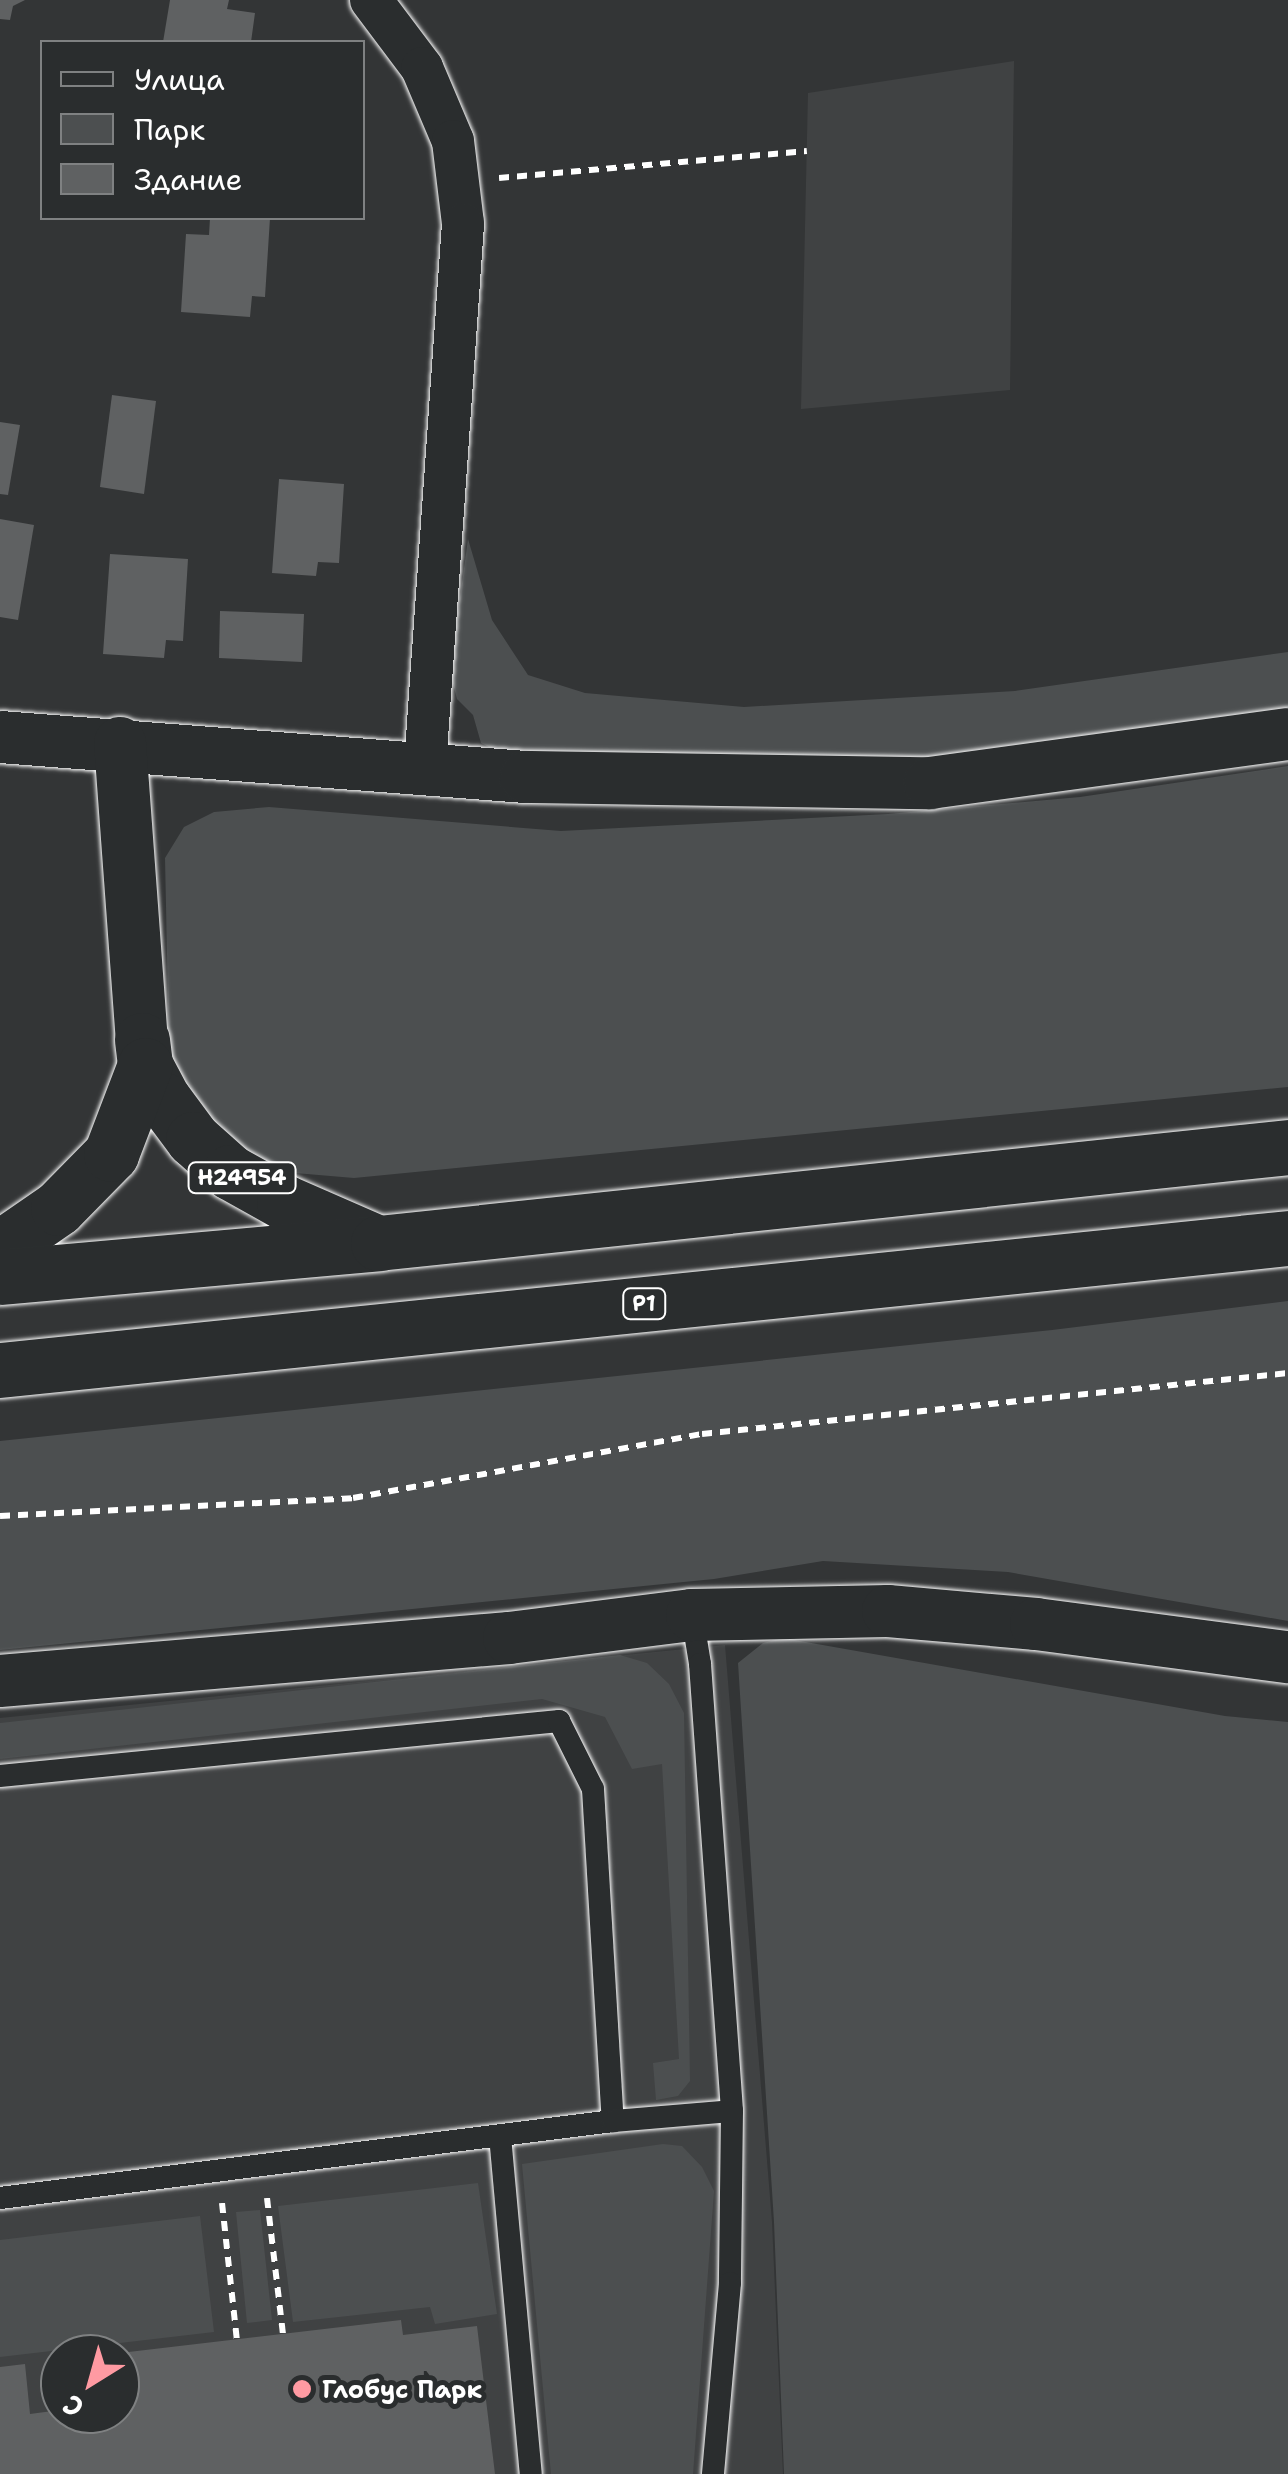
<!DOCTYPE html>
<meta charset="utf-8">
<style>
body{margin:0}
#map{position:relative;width:1288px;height:2474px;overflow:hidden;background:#333536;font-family:"Shantell Sans",sans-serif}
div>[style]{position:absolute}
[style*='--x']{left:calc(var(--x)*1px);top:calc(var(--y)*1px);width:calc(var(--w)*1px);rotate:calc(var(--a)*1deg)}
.built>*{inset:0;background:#404243}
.green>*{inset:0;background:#4c4f50}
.building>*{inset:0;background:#5f6162}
.path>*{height:6px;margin-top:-3px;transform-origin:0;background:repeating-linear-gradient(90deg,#fff 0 10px,transparent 0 18px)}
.roads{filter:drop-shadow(0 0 2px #fff) drop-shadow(0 0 2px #fff)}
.service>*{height:22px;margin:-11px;padding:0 11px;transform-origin:11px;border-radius:11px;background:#2a2d2e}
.minor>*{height:42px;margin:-21px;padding:0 21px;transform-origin:21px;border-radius:21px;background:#2a2d2e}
.tertiary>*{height:52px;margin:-26px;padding:0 26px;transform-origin:26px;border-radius:26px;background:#2a2d2e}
.trunk>*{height:55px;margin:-27.5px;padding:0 27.5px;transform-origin:27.5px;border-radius:27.5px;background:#2a2d2e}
.dots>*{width:28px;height:28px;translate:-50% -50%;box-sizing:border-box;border:5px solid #2a2d2e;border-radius:50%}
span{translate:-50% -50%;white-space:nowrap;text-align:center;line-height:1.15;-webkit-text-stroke:10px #2a2d2e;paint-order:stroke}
.shield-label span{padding:2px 8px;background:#2a2d2e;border:2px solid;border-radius:8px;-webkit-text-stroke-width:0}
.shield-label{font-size:22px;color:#fff;font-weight:700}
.poi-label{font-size:25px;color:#fff;font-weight:700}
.left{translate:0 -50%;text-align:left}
.legend{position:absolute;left:40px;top:40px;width:325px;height:180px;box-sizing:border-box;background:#2a2d2e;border:2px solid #7f8182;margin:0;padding:12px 18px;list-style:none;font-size:30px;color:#fff}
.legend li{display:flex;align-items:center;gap:20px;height:50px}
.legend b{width:50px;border:2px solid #7f8182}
.north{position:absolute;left:40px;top:2334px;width:100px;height:100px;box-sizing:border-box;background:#2a2d2e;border:2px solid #7f8182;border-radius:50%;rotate:217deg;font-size:28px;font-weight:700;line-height:40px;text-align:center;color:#fff}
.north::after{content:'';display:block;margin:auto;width:35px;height:45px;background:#ff9aa2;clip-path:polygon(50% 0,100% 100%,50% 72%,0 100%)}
</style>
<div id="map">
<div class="built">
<i style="clip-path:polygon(1014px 61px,1010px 390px,801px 409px,808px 93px)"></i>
<i style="clip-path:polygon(evenodd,725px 1645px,772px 2222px,783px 2474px,0 2474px,0 1718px,725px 1645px,60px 2354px,120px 2354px,120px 2414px,60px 2414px,60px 2354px)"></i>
</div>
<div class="green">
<i style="clip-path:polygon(468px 539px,492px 620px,528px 675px,585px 693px,744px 707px,1015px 691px,1288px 652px,1288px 709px,990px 755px,773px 763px,509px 757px,481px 743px,473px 715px,457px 699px,450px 672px)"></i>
<i style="clip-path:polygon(1288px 766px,1288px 1087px,354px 1178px,295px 1173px,249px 1155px,218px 1133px,183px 1088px,169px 1050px,165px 858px,184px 827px,214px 812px,269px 807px,561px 831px,888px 814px,1080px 797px)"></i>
<i style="clip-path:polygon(1288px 1301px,1288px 1621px,1008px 1572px,823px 1561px,714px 1579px,0 1650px,0 1441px,1052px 1330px)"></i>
<i style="clip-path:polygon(783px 1638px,1225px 1716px,1288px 1722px,1288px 2474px,784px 2474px,774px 2222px,738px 1663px,763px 1643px)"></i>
<i style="clip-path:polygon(620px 1655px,647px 1663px,669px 1684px,684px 1713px,690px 2081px,678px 2096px,656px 2100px,653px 2063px,679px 2059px,662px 1764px,632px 1769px,605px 1717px,542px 1699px,0 1759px,0 1723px)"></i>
<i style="clip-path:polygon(663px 2144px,682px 2146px,702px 2167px,714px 2191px,693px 2474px,551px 2474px,522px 2164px)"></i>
<i style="clip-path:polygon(478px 2183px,497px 2314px,435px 2324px,430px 2307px,293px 2322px,278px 2206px)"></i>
<i style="clip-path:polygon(260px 2210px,272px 2320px,247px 2323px,236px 2212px)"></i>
<i style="clip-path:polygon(200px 2216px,214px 2332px,0 2357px,0 2240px)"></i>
</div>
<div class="building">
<i style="clip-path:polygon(0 0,25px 0,13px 6px,10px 20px,0 19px)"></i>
<i style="clip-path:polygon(170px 0,229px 0,227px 9px,255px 13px,251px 42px,163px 42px)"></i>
<i style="clip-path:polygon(210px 218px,270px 218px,265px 297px,252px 296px,250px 317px,181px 312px,186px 234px,209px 235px)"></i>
<i style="clip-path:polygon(112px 395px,156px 401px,144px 494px,100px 487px)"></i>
<i style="clip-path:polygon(0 422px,20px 425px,8px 495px,0 494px)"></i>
<i style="clip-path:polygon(279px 479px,344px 484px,339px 563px,318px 562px,316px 576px,272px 573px)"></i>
<i style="clip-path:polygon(0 519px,34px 525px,18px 620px,0 617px)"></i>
<i style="clip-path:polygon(110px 554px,188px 559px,183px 641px,166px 640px,164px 658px,103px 654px)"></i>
<i style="clip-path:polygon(220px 611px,304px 614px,302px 662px,219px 658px)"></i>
<i style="clip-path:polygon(401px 2320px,403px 2335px,477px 2326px,495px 2474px,0 2474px,0 2367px,25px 2364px,30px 2414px,60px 2410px,60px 2414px,120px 2414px,120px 2353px)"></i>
</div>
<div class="path">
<i style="--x:499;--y:178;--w:309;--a:-5"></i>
<i style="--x:0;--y:1516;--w:353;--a:-2.9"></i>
<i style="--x:353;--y:1498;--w:355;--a:-10.4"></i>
<i style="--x:702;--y:1434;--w:589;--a:-5.94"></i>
<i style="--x:267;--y:2198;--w:137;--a:83.3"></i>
<i style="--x:222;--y:2203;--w:138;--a:83.8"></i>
</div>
<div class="roads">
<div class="service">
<i style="--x:692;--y:1615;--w:50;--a:80.7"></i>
<i style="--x:700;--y:1664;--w:448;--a:85.9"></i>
<i style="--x:732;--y:2111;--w:172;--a:90.7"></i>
<i style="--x:730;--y:2283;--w:192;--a:95.1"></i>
<i style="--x:0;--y:1776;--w:562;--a:-5.62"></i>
<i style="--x:559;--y:1721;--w:76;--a:63.4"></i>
<i style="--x:593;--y:1789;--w:333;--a:86.6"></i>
<i style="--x:500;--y:2136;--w:339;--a:84.8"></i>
<i style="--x:0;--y:2198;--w:618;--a:-7.16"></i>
<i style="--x:613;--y:2121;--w:119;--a:-4.8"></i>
</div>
<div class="minor">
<i style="--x:371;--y:0;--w:85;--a:53.1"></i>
<i style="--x:422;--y:68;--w:79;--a:67"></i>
<i style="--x:453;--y:141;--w:84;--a:83.1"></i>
<i style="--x:463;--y:224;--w:543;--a:94.01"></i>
</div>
<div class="tertiary">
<i style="--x:0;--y:737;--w:528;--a:4.35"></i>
<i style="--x:526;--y:777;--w:404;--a:0.9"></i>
<i style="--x:930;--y:783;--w:361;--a:-7.8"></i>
<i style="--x:120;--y:743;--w:298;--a:85.8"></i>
<i style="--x:0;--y:1681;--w:511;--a:-4.83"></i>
<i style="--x:509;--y:1638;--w:184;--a:-7.2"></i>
<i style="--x:692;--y:1615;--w:196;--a:-1.2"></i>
<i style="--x:888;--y:1611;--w:149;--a:5"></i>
<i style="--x:1036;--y:1624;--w:254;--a:7.5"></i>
</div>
<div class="trunk">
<i style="--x:142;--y:1040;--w:25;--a:83"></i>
<i style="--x:145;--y:1065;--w:40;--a:62"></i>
<i style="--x:164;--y:1100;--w:49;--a:53.4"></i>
<i style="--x:193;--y:1139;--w:50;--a:41.7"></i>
<i style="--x:230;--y:1172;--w:62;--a:29.1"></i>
<i style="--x:284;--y:1202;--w:95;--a:23.6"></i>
<i style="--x:0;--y:1248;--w:70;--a:-34.6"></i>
<i style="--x:58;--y:1208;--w:76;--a:-45.5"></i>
<i style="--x:111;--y:1154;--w:95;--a:-69.1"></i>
<i style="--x:0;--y:1277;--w:380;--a:-5.1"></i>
<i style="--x:378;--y:1243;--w:915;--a:-6.02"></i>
<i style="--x:0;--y:1370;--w:1295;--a:-5.85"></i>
</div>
</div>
<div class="dots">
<i style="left:302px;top:2389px;background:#ff9aa2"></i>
</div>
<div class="shield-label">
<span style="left:242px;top:1178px">Н24954</span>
<span style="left:644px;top:1304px">Р1</span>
</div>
<div class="poi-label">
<span class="left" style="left:322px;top:2389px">Глобус Парк</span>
</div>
<ul class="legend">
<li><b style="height:12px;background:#2a2d2e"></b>Улица</li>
<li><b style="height:28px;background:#4c4f50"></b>Парк</li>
<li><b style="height:28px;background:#5f6162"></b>Здание</li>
</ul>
<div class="north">С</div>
</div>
